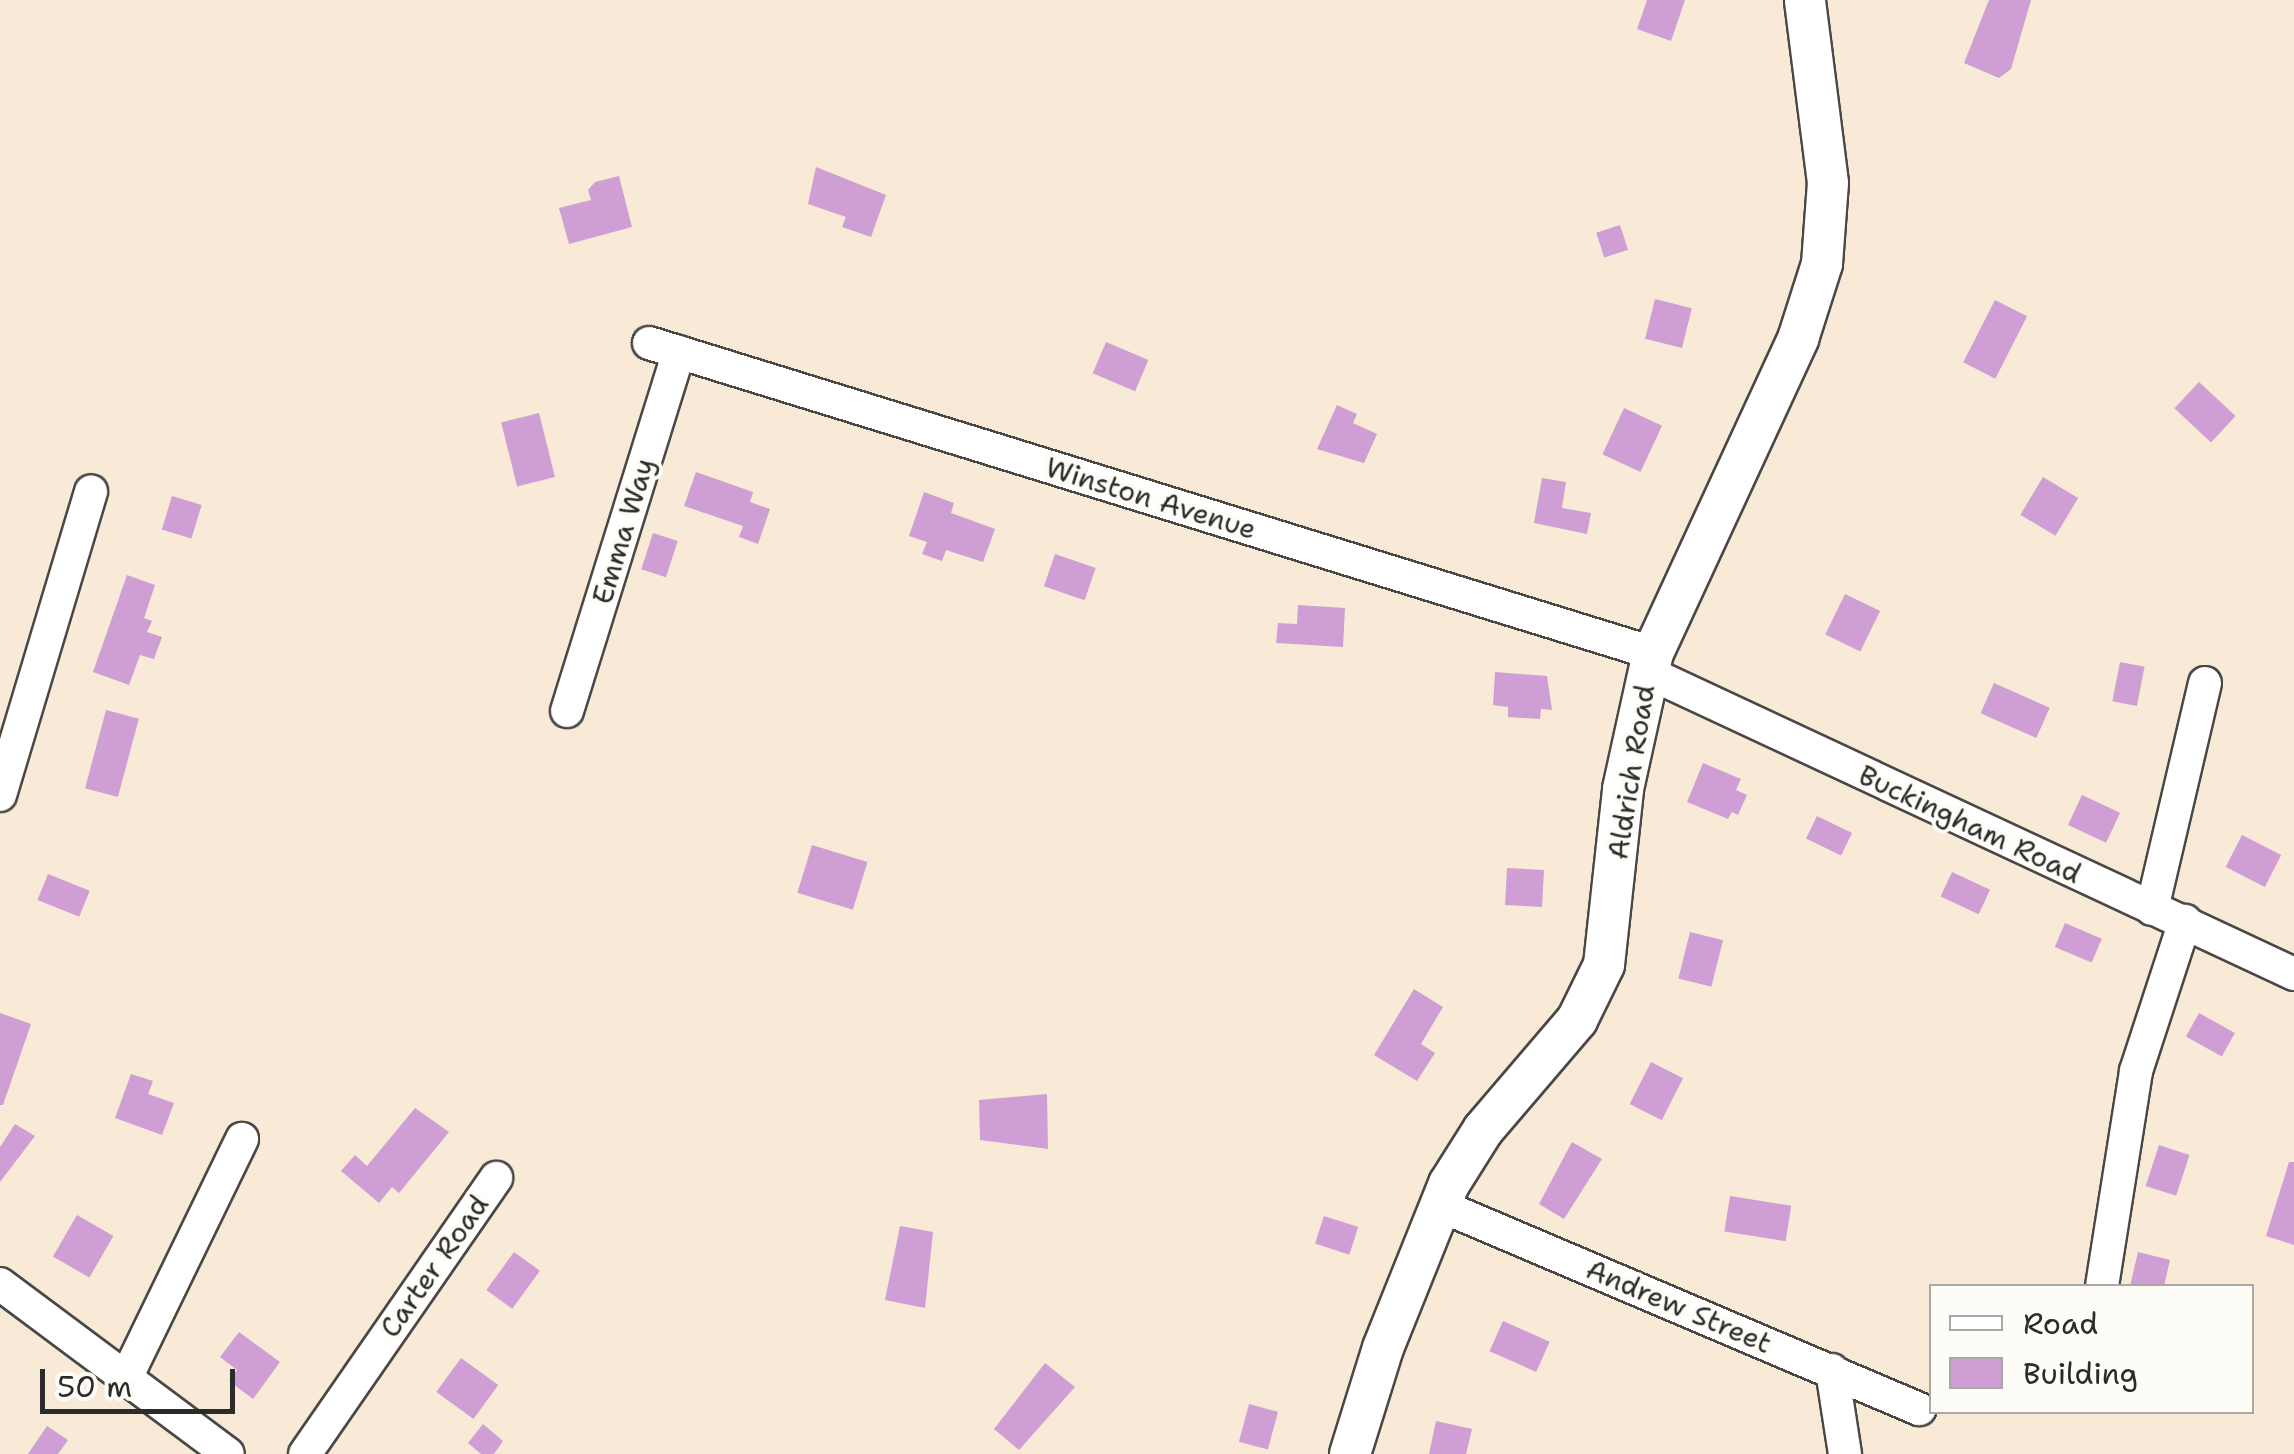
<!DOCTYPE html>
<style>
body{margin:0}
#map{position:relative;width:2294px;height:1454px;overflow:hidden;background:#f8ead7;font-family:"Shantell Sans",sans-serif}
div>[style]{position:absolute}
.building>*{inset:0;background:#cf9ed4;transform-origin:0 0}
.roads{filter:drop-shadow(2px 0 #4a4845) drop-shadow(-2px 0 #4a4845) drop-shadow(0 2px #4a4845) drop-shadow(0 -2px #4a4845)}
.minor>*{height:32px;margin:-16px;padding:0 16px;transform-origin:16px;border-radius:16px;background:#fff}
.tertiary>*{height:40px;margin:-20px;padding:0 20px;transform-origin:20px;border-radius:20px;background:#fff}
span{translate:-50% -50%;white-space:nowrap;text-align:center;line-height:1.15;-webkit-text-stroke:8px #fdfcf7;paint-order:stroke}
.street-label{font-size:28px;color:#2b2b2b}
.legend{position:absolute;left:1929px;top:1284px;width:325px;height:130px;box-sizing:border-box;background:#fdfcf7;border:2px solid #a9a8a5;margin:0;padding:12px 18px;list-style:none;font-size:30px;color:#2b2b2b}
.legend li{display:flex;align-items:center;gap:20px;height:50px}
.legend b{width:50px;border:2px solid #a9a8a5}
.scale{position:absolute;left:40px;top:1369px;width:195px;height:45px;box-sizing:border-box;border:5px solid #2b2b2b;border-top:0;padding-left:12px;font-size:30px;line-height:35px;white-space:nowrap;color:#2b2b2b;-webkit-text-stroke:8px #fdfcf7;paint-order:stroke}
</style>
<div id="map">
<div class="building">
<div style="clip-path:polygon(1647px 0,1685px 0,1671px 41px,1637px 29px)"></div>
<div style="clip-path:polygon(1989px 0,2031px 0,2011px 69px,1999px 78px,1964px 63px)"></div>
<div style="clip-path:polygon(816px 167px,886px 195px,871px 237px,842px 227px,846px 217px,808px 204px)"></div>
<div style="clip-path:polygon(619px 176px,632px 227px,569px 244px,559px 208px,591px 200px,588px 190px,595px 182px)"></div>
<div style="left:1620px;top:225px;width:26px;height:25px;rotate:72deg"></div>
<div style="left:1655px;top:299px;width:38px;height:41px;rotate:14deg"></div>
<div style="left:1995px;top:300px;width:36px;height:70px;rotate:27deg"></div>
<div style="left:1106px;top:342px;width:46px;height:34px;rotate:23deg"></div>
<div style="left:2199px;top:382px;width:50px;height:36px;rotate:43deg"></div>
<div style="clip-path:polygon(1337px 405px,1357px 414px,1353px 423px,1377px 434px,1364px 463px,1317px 449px)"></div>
<div style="left:1624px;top:408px;width:42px;height:51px;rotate:25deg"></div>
<div style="left:539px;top:413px;width:66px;height:39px;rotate:76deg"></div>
<div style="clip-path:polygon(696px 472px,753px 492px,750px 502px,770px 509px,758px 544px,739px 537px,743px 526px,684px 506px)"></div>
<div style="left:2043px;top:477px;width:41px;height:44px;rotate:31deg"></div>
<div style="clip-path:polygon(1542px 478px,1566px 482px,1562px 508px,1591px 513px,1587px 534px,1534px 523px)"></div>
<div style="clip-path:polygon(924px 492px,954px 503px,951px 513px,995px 529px,983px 562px,946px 550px,942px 561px,922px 554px,927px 542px,909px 536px)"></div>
<div style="left:172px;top:496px;width:31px;height:35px;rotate:17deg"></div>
<div style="left:653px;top:533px;width:26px;height:38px;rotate:18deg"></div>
<div style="left:1055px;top:554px;width:43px;height:34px;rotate:19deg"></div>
<div style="clip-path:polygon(127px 575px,155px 585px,144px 618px,152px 621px,147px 632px,162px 637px,154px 659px,140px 655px,129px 685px,93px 672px)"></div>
<div style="left:1845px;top:594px;width:39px;height:45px;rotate:26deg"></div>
<div style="clip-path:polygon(1298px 605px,1345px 608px,1343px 647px,1276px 643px,1278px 623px,1297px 624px)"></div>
<div style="left:2120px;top:662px;width:25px;height:40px;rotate:11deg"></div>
<div style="clip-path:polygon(1495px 672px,1547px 676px,1552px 710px,1541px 709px,1540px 719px,1508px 717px,1508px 707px,1493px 705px)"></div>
<div style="left:1994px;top:683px;width:61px;height:33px;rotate:24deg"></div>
<div style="left:106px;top:710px;width:34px;height:81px;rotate:15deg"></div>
<div style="clip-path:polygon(1703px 763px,1741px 779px,1736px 790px,1747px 795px,1738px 815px,1732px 812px,1728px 819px,1687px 802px)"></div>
<div style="left:2082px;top:795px;width:42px;height:33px;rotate:25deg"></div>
<div style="left:1817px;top:816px;width:39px;height:25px;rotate:26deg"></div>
<div style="left:2242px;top:835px;width:44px;height:36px;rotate:27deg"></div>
<div style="left:812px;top:845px;width:58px;height:50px;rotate:17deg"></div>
<div style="left:1507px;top:868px;width:37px;height:37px;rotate:3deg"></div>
<div style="left:1952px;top:872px;width:42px;height:27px;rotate:25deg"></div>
<div style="left:48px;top:874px;width:45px;height:28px;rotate:22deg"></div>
<div style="left:2065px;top:923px;width:40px;height:26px;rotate:23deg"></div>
<div style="left:1690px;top:932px;width:34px;height:48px;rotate:14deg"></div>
<div style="clip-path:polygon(1414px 989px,1443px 1007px,1421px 1044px,1435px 1053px,1417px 1081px,1374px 1055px)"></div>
<div style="clip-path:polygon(0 1013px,31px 1024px,3px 1105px,0 1105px)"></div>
<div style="left:2199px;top:1013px;width:41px;height:27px;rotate:29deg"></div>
<div style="left:1651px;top:1062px;width:36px;height:47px;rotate:27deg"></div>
<div style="clip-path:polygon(131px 1074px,153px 1081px,148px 1094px,174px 1103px,162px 1135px,115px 1118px)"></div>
<div style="clip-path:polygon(1047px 1094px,1048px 1149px,980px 1140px,979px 1100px)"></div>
<div style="clip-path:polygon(415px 1108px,449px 1132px,399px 1193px,392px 1187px,379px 1203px,341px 1171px,355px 1155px,367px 1166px)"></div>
<div style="clip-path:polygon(15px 1124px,35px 1136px,0 1182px,0 1147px)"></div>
<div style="clip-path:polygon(1572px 1142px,1602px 1159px,1564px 1219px,1539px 1204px)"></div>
<div style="left:2159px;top:1145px;width:32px;height:43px;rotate:18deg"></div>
<div style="clip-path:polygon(2289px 1162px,2294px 1162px,2294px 1245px,2266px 1236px)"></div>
<div style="left:1730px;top:1196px;width:62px;height:36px;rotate:9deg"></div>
<div style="left:77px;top:1215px;width:42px;height:48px;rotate:30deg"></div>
<div style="left:1324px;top:1216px;width:36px;height:29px;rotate:18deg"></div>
<div style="clip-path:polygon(900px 1226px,933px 1232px,925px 1308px,885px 1300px)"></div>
<div style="left:514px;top:1252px;width:32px;height:47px;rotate:36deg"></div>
<div style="clip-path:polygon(2138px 1252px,2170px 1260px,2164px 1286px,2130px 1286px)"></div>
<div style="left:1503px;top:1321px;width:51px;height:33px;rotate:24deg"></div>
<div style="clip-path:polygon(239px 1332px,280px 1362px,253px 1399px,229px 1381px,237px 1370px,220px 1357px)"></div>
<div style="left:461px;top:1358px;width:46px;height:42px;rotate:36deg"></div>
<div style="clip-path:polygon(1045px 1363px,1075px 1387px,1019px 1450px,994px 1429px)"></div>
<div style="left:1249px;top:1404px;width:30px;height:39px;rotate:15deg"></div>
<div style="clip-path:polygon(1436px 1421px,1472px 1429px,1466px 1454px,1429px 1454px)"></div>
<div style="clip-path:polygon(483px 1424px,503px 1441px,494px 1454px,481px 1454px,468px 1443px)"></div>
<div style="clip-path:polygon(47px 1426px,68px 1440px,58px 1454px,28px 1454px)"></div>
</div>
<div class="roads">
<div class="minor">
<div style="left:649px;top:343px;width:1051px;rotate:17.16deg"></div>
<div style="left:1647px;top:672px;width:714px;rotate:25.02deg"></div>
<div style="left:567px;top:711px;width:376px;rotate:-72.7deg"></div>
<div style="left:0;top:795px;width:317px;rotate:-73.3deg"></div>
<div style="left:2152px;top:909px;width:232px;rotate:-76.8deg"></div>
<div style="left:1439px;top:1205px;width:522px;rotate:23.03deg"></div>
<div style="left:0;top:1284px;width:284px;rotate:36.7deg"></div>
<div style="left:2102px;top:1286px;width:218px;rotate:-81deg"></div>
<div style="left:2136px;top:1071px;width:158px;rotate:-71.9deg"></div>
<div style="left:1832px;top:1370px;width:85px;rotate:81.2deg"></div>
<div style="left:125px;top:1380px;width:268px;rotate:-64.1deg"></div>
<div style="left:305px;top:1454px;width:336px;rotate:-55.3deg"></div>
</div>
<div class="tertiary">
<div style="left:1350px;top:1454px;width:111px;rotate:-72.7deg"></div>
<div style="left:1383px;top:1348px;width:177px;rotate:-68.1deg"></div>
<div style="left:1449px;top:1184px;width:64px;rotate:-57.8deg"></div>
<div style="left:1483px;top:1130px;width:145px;rotate:-49.5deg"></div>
<div style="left:1577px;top:1020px;width:61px;rotate:-63.9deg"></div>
<div style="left:1604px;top:965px;width:177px;rotate:-83.8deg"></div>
<div style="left:1623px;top:789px;width:139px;rotate:-77.6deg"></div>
<div style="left:1653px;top:653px;width:346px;rotate:-65.2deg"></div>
<div style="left:1798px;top:339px;width:79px;rotate:-72.3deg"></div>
<div style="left:1822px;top:264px;width:81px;rotate:-85.8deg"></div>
<div style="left:1828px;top:183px;width:184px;rotate:-97.2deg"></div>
</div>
</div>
<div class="street-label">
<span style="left:1151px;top:498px;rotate:17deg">Winston Avenue</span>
<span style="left:623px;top:531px;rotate:-73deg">Emma Way</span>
<span style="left:1631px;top:772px;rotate:-81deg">Aldrich Road</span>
<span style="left:1970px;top:824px;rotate:25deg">Buckingham Road</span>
<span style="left:434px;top:1266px;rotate:-55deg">Carter Road</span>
<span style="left:1679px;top:1306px;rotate:23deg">Andrew Street</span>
</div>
<ul class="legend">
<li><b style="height:12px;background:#fff"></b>Road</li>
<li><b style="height:28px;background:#cf9ed4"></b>Building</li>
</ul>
<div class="scale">50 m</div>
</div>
